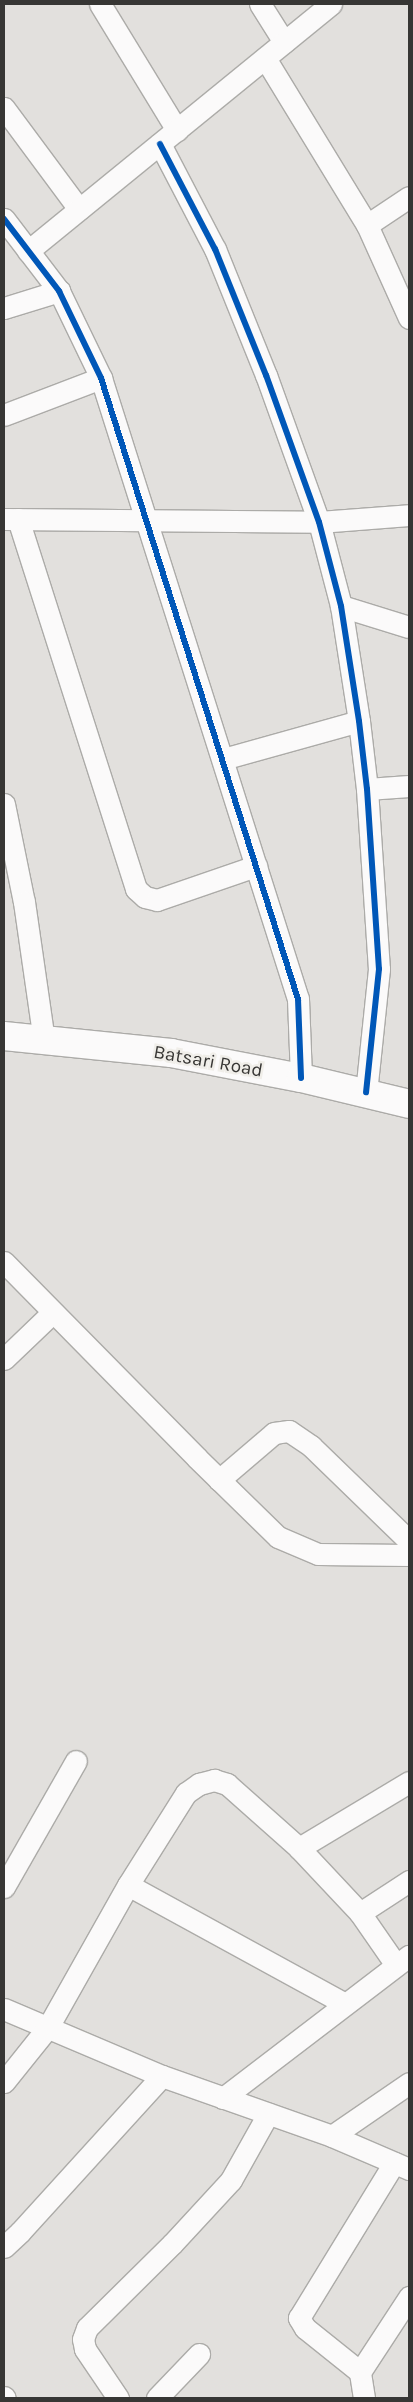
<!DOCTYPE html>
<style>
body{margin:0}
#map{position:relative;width:413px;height:2402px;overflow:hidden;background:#e2e0dd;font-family:Karla,sans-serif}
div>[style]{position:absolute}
.roads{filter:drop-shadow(1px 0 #acaba8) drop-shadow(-1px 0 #acaba8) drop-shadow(0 1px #acaba8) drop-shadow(0 -1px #acaba8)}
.minor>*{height:21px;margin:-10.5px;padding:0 10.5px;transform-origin:10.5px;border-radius:10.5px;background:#fbfafa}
.major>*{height:28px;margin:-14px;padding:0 14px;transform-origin:14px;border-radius:14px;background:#fbfafa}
.cycleway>*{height:6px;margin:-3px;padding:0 3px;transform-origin:3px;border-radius:3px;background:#0057b8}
span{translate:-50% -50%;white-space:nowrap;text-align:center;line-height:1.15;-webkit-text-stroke:5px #f0eee9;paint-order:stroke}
.street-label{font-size:19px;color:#373634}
.frame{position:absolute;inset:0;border:5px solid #373634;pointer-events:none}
</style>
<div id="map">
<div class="roads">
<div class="minor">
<div style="left:100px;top:4px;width:148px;rotate:58.6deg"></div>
<div style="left:260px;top:4px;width:45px;rotate:57.7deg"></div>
<div style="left:265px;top:58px;width:196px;rotate:58.6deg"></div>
<div style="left:367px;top:225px;width:102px;rotate:65.7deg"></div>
<div style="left:4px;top:108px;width:126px;rotate:53.4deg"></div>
<div style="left:160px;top:144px;width:119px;rotate:62.4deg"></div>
<div style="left:215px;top:249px;width:136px;rotate:68deg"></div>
<div style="left:266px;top:375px;width:156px;rotate:70.2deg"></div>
<div style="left:319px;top:522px;width:87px;rotate:75.3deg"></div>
<div style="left:341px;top:606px;width:116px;rotate:81.1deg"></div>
<div style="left:359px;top:721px;width:68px;rotate:83.3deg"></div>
<div style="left:367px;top:789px;width:180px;rotate:86.2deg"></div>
<div style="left:379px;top:969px;width:124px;rotate:96deg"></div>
<div style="left:4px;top:219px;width:91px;rotate:52.6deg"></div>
<div style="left:59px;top:291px;width:97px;rotate:64.2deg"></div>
<div style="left:101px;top:378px;width:651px;rotate:72.4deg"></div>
<div style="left:298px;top:999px;width:79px;rotate:87.8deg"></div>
<div style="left:367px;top:225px;width:50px;rotate:-33.7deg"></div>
<div style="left:28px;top:251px;width:391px;rotate:-39.2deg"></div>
<div style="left:4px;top:308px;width:58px;rotate:-17.2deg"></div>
<div style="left:4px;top:415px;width:104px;rotate:-20.9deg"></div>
<div style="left:5px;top:519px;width:314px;rotate:0.5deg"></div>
<div style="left:319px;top:522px;width:90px;rotate:-4.4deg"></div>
<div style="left:18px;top:519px;width:388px;rotate:72.3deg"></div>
<div style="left:136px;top:889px;width:12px;rotate:42deg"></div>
<div style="left:145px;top:897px;width:12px;rotate:14deg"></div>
<div style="left:157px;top:900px;width:105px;rotate:-19deg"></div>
<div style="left:341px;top:606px;width:71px;rotate:17.2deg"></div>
<div style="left:223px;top:759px;width:141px;rotate:-15.6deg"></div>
<div style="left:367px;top:789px;width:42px;rotate:-4.1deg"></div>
<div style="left:4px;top:804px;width:100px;rotate:78.5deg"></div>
<div style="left:24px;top:902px;width:139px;rotate:81.8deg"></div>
<div style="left:4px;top:1262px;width:275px;rotate:45.4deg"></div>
<div style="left:197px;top:1458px;width:113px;rotate:44.3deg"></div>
<div style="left:278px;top:1537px;width:43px;rotate:23deg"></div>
<div style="left:318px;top:1554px;width:91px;rotate:0.6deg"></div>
<div style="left:4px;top:1359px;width:66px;rotate:-43.8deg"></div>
<div style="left:219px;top:1480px;width:72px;rotate:-40.5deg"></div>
<div style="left:274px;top:1433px;width:15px;rotate:-8deg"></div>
<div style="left:289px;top:1431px;width:27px;rotate:34deg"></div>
<div style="left:311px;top:1446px;width:136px;rotate:44.1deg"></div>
<div style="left:299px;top:1848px;width:128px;rotate:-31deg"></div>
<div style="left:128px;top:1885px;width:247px;rotate:28.7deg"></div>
<div style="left:4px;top:1887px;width:145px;rotate:-60.3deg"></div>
<div style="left:360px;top:1913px;width:59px;rotate:-33.1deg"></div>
<div style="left:4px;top:2009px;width:172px;rotate:23deg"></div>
<div style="left:162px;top:2076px;width:180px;rotate:19.4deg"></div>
<div style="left:332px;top:2136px;width:84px;rotate:23.2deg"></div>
<div style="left:4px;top:2082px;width:70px;rotate:-51.3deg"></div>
<div style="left:48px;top:2027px;width:163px;rotate:-60.6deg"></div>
<div style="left:128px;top:1885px;width:109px;rotate:-57.8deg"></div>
<div style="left:186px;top:1793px;width:16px;rotate:-35deg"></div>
<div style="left:199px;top:1784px;width:16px;rotate:-15deg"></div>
<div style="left:214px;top:1780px;width:14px;rotate:17deg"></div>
<div style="left:227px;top:1784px;width:96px;rotate:41.6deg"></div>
<div style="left:299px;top:1848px;width:89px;rotate:46.8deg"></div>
<div style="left:360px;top:1913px;width:63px;rotate:55.3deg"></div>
<div style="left:223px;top:2098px;width:234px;rotate:-37.4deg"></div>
<div style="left:332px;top:2136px;width:93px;rotate:-34.5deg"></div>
<div style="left:4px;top:2247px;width:22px;rotate:-43deg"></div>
<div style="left:20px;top:2232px;width:211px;rotate:-47.7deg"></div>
<div style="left:360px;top:2372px;width:70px;rotate:-141.3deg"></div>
<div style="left:305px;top:2328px;width:12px;rotate:-121deg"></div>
<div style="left:299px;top:2318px;width:182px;rotate:-58.5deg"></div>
<div style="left:4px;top:2397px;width:1px;rotate:45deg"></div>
<div style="left:118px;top:2398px;width:59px;rotate:-124deg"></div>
<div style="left:85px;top:2349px;width:10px;rotate:-101deg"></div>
<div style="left:83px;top:2339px;width:12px;rotate:-70deg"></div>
<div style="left:87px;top:2328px;width:120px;rotate:-44.7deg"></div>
<div style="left:172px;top:2244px;width:87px;rotate:-47.3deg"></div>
<div style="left:231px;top:2180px;width:76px;rotate:-60.7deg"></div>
<div style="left:157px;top:2398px;width:61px;rotate:-46.3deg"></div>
<div style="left:364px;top:2398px;width:26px;rotate:-99deg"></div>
<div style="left:360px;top:2372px;width:90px;rotate:-56.8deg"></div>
</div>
<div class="major">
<div style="left:4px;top:1036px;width:168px;rotate:5.8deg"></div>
<div style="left:171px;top:1053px;width:132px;rotate:10.9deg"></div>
<div style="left:301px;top:1078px;width:111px;rotate:13.5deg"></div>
</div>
</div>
<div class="cycleway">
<div style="left:160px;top:144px;width:119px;rotate:62.4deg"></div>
<div style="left:215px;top:249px;width:136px;rotate:68deg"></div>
<div style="left:266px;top:375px;width:156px;rotate:70.2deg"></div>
<div style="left:319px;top:522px;width:87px;rotate:75.3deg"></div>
<div style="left:341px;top:606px;width:116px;rotate:81.1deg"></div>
<div style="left:359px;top:721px;width:68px;rotate:83.3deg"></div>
<div style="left:367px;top:789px;width:180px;rotate:86.2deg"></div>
<div style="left:379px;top:969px;width:124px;rotate:96deg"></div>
<div style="left:4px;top:219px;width:91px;rotate:52.6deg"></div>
<div style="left:59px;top:291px;width:97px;rotate:64.2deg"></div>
<div style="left:101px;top:378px;width:651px;rotate:72.4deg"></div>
<div style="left:298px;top:999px;width:79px;rotate:87.8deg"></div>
</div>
<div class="street-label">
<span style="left:208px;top:1062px;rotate:10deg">Batsari Road</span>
</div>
<div class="frame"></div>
</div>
